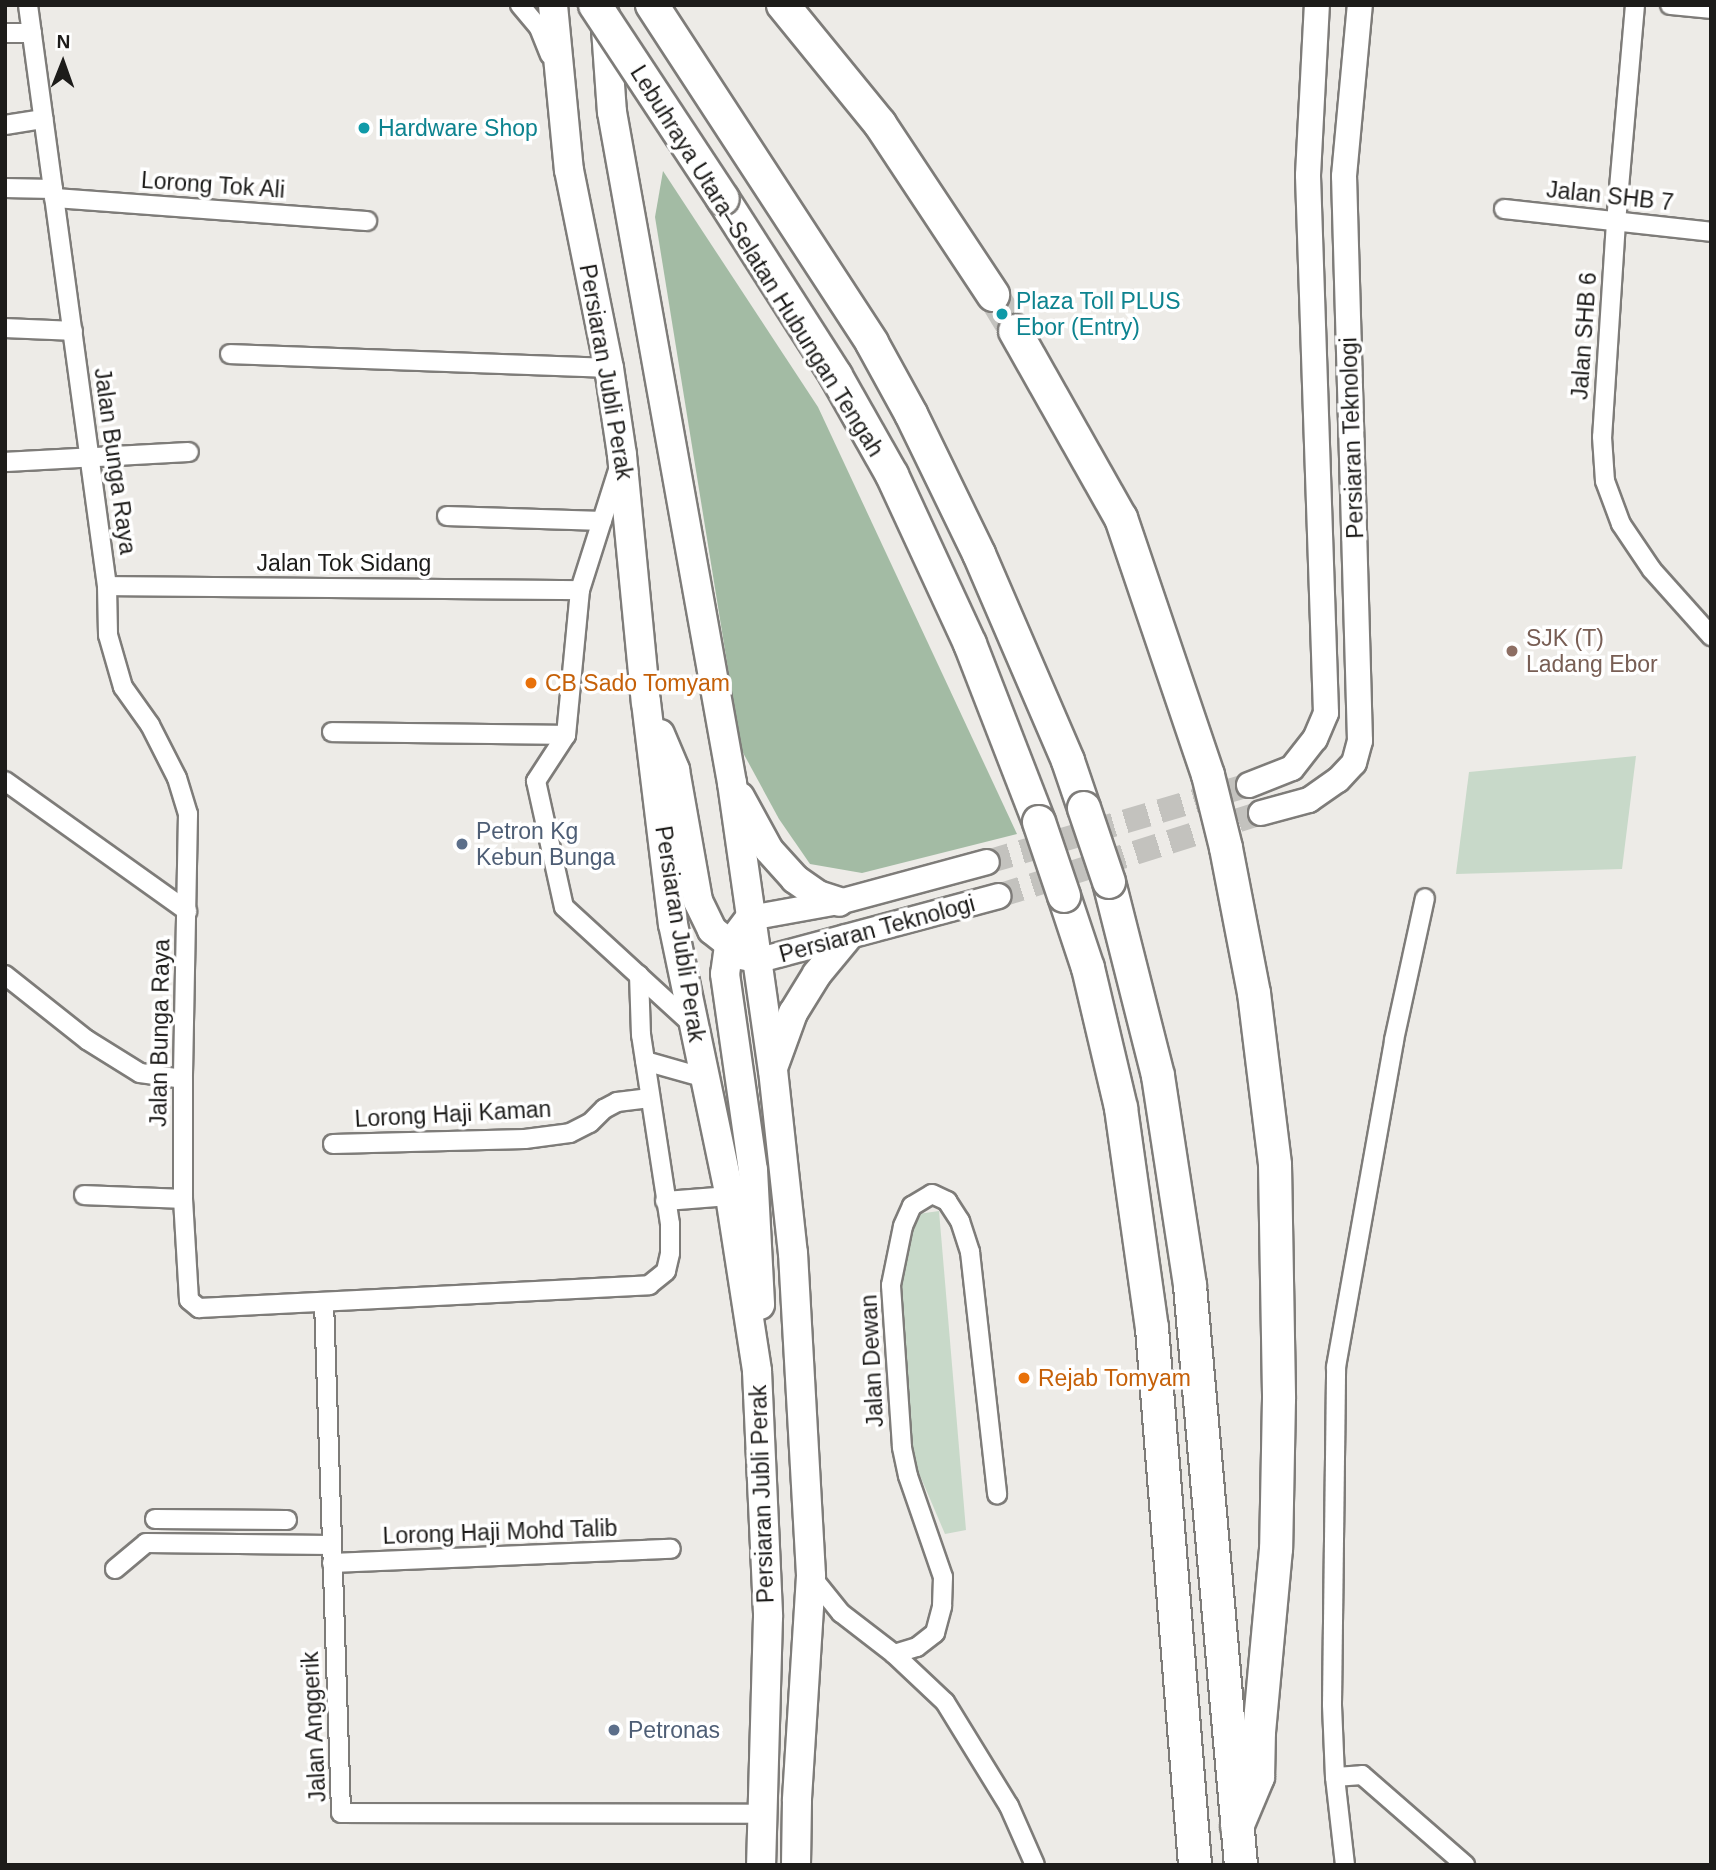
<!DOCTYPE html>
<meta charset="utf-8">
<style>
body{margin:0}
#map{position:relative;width:1716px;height:1870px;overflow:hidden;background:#edebe7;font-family:Arial,sans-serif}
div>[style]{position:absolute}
.green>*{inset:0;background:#c8d9c9}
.forest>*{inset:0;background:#a3bba4}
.secondary-tunnel>*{height:24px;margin-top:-12px;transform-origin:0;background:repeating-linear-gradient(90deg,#c3c2be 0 24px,transparent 0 36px)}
.highway-tunnel>*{height:32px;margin-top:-16px;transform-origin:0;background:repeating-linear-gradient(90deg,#c3c2be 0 32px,transparent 0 48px)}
.roads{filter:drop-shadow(2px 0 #7e7c79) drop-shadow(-2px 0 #7e7c79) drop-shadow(0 2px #7e7c79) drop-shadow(0 -2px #7e7c79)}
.street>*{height:18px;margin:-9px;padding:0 9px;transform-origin:9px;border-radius:9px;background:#fff}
.secondary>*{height:24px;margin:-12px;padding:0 12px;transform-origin:12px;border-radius:12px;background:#fff}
.primary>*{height:28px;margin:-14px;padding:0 14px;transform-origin:14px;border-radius:14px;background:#fff}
.highway>*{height:32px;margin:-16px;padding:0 16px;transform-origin:16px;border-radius:16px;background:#fff}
.bridges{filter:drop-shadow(2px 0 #7e7c79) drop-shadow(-2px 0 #7e7c79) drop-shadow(0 2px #7e7c79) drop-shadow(0 -2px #7e7c79)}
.highway-bridge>*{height:32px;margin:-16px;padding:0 16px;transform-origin:16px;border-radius:16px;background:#fff}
.dots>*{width:19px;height:19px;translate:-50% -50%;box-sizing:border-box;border:4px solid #fff;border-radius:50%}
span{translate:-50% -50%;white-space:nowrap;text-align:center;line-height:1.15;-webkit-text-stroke:7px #fff;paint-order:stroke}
.culture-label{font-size:23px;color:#0d838f}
.left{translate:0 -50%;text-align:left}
.street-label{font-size:23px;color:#1d1c1a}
.education-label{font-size:23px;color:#785e54}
.food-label{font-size:23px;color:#c56008}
.service-label{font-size:23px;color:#4e5e75}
.frame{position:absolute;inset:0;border:7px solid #1d1c1a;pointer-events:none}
.north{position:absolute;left:28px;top:28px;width:70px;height:70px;-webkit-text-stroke:5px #fff;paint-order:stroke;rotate:1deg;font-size:19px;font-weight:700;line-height:28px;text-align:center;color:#1d1c1a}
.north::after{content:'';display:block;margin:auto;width:24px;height:32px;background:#1d1c1a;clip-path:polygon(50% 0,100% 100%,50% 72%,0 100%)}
</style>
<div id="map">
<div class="green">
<div style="clip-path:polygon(1636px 756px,1622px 869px,1456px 874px,1469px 772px)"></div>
<div style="clip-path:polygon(939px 1211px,966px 1530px,945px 1534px,910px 1452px,895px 1280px,918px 1214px)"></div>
</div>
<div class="forest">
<div style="clip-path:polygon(663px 171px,818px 407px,1017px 834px,862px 873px,810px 864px,779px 819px,741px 749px,655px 217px)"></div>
</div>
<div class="secondary-tunnel">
<div style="left:987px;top:862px;width:273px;rotate:-16.4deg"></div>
<div style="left:998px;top:896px;width:276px;rotate:-17.5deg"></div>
</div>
<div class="highway-tunnel">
<div style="left:993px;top:295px;width:42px;rotate:58.6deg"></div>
</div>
<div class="roads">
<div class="street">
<div style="left:28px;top:5px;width:586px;rotate:82.26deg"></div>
<div style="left:107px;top:586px;width:49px;rotate:88.8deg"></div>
<div style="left:108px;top:635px;width:54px;rotate:73.9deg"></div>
<div style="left:123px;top:687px;width:47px;rotate:54.6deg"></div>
<div style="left:150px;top:725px;width:59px;rotate:63deg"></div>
<div style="left:177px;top:778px;width:38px;rotate:73deg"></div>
<div style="left:188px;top:814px;width:265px;rotate:91.1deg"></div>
<div style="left:183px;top:1079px;width:120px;rotate:90deg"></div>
<div style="left:183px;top:1199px;width:101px;rotate:86.6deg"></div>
<div style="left:189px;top:1300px;width:13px;rotate:39deg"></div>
<div style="left:199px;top:1308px;width:451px;rotate:-2.9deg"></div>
<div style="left:649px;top:1285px;width:22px;rotate:-39deg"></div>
<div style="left:666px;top:1271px;width:18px;rotate:-77deg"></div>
<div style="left:670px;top:1253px;width:29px;rotate:-90deg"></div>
<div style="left:670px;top:1224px;width:191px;rotate:-98.7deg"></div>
<div style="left:641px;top:1035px;width:60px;rotate:-91.9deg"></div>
<div style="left:520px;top:5px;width:30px;rotate:50deg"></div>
<div style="left:539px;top:28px;width:29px;rotate:68deg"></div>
<div style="left:1635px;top:5px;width:218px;rotate:95deg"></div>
<div style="left:1616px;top:222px;width:215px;rotate:93.7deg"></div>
<div style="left:1602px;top:437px;width:44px;rotate:86.1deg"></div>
<div style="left:1605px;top:481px;width:46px;rotate:69.6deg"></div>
<div style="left:1621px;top:524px;width:55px;rotate:56deg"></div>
<div style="left:1652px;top:570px;width:89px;rotate:48.2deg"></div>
<div style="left:1670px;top:5px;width:41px;rotate:5.6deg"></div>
<div style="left:5px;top:33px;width:27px"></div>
<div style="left:5px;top:125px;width:39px;rotate:-9deg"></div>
<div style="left:5px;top:188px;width:48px;rotate:1.2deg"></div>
<div style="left:54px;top:198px;width:314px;rotate:4.2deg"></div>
<div style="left:1504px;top:209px;width:208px;rotate:6.3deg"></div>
<div style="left:5px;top:328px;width:68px;rotate:2.5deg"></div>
<div style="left:230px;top:354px;width:379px;rotate:2.1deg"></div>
<div style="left:5px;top:462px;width:184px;rotate:-3.1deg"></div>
<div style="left:619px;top:467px;width:129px;rotate:107.6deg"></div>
<div style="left:580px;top:590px;width:146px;rotate:95.5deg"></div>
<div style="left:566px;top:735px;width:55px;rotate:123.1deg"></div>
<div style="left:536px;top:781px;width:129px;rotate:77.5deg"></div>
<div style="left:564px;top:907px;width:176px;rotate:42.5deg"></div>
<div style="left:447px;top:516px;width:155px;rotate:1.8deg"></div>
<div style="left:107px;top:586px;width:473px;rotate:0.5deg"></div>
<div style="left:332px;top:732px;width:234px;rotate:0.7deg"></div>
<div style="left:5px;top:781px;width:224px;rotate:35.5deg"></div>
<div style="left:5px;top:975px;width:105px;rotate:38.4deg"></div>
<div style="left:87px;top:1040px;width:62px;rotate:31.9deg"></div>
<div style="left:140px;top:1073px;width:43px;rotate:7.9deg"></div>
<div style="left:645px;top:1061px;width:62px;rotate:15.8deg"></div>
<div style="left:333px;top:1144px;width:192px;rotate:-1.5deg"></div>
<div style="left:525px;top:1139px;width:45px;rotate:-7.6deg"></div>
<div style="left:570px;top:1133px;width:22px;rotate:-27deg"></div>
<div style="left:590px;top:1123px;width:20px;rotate:-45deg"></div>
<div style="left:604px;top:1109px;width:15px;rotate:-28deg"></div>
<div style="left:617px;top:1102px;width:33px;rotate:-7deg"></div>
<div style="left:84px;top:1195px;width:99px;rotate:2.3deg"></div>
<div style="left:665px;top:1201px;width:65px;rotate:-4.4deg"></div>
<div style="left:324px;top:1302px;width:511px;rotate:88.09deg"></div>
<div style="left:341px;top:1813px;width:423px;rotate:0.1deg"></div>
<div style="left:155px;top:1519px;width:132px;rotate:0.4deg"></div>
<div style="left:332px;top:1563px;width:339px;rotate:-2.4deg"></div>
<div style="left:115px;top:1569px;width:40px;rotate:-40deg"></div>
<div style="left:146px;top:1543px;width:185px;rotate:0.6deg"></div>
<div style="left:811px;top:1576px;width:48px;rotate:51deg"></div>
<div style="left:841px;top:1613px;width:67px;rotate:37.7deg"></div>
<div style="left:894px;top:1654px;width:70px;rotate:43.3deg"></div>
<div style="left:945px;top:1702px;width:122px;rotate:58.4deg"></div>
<div style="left:1009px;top:1806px;width:64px;rotate:66.2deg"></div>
<div style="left:894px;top:1654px;width:24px;rotate:-17deg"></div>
<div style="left:917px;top:1647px;width:23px;rotate:-38deg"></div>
<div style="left:935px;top:1633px;width:28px;rotate:-75deg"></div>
<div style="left:942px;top:1606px;width:29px;rotate:-88deg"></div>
<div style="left:943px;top:1577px;width:107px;rotate:-109.1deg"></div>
<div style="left:908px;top:1476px;width:30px;rotate:-102deg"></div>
<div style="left:902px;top:1447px;width:162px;rotate:-93.9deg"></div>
<div style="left:891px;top:1285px;width:60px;rotate:-78.5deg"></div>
<div style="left:903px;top:1226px;width:22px;rotate:-66deg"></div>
<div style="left:912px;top:1206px;width:23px;rotate:-31deg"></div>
<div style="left:932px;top:1194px;width:17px;rotate:25deg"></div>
<div style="left:947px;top:1201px;width:24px;rotate:57deg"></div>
<div style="left:960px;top:1221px;width:33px;rotate:72deg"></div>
<div style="left:970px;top:1252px;width:244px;rotate:83.6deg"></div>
<div style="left:1335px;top:1777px;width:27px;rotate:-4deg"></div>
<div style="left:1362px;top:1775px;width:137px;rotate:41.1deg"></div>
<div style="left:1345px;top:1865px;width:89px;rotate:-96.5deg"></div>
<div style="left:1335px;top:1777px;width:73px;rotate:-92.4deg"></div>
<div style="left:1332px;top:1704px;width:337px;rotate:-89.3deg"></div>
<div style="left:1336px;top:1367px;width:332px;rotate:-79.9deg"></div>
<div style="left:1394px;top:1040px;width:145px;rotate:-77.7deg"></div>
</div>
<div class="secondary">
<div style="left:1249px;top:785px;width:46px;rotate:-21.6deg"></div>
<div style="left:1292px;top:768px;width:37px;rotate:-52deg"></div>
<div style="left:1315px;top:739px;width:28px;rotate:-67deg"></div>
<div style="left:1326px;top:713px;width:538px;rotate:-91.92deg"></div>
<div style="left:1308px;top:175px;width:170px;rotate:-87deg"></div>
<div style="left:1261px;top:813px;width:50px;rotate:-15.2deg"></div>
<div style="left:1309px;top:800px;width:35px;rotate:-35deg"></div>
<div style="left:1338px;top:780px;width:23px;rotate:-47deg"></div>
<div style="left:1354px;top:763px;width:23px;rotate:-75deg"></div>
<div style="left:1360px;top:741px;width:565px;rotate:-91.62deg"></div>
<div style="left:1344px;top:176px;width:172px;rotate:-84.7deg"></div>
<div style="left:750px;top:918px;width:90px;rotate:-10.2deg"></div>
<div style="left:839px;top:902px;width:153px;rotate:-15.1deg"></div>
<div style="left:756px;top:961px;width:251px;rotate:-15deg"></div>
</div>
<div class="primary">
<div style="left:553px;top:5px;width:166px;rotate:84.5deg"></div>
<div style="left:569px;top:170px;width:202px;rotate:78.6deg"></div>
<div style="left:609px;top:368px;width:88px;rotate:81.5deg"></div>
<div style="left:622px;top:455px;width:248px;rotate:84.5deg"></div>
<div style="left:646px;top:702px;width:224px;rotate:83.1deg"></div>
<div style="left:673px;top:924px;width:278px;rotate:78.2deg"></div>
<div style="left:730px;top:1196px;width:177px;rotate:81.2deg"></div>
<div style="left:757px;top:1371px;width:246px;rotate:87.4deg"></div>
<div style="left:768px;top:1617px;width:248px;rotate:91.6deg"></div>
<div style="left:605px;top:15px;width:97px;rotate:85.9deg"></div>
<div style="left:612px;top:112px;width:682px;rotate:79.86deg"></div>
<div style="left:732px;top:783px;width:290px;rotate:81.9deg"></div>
<div style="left:773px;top:1070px;width:184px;rotate:83.8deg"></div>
<div style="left:793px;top:1253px;width:324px;rotate:86.8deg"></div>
<div style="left:811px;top:1576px;width:225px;rotate:93.6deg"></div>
<div style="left:797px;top:1801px;width:64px;rotate:90.9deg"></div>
<div style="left:660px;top:734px;width:39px;rotate:67deg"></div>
<div style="left:675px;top:770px;width:133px;rotate:80deg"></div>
<div style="left:698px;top:901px;width:32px;rotate:64deg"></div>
<div style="left:712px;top:930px;width:42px;rotate:38.2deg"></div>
<div style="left:740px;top:797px;width:60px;rotate:61.3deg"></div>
<div style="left:769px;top:850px;width:39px;rotate:48deg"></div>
<div style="left:795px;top:879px;width:28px;rotate:35deg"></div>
<div style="left:818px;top:895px;width:22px;rotate:18deg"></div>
<div style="left:750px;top:918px;width:35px;rotate:127deg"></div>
<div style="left:729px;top:946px;width:28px;rotate:98deg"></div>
<div style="left:725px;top:974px;width:198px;rotate:81.9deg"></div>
<div style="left:753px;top:1170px;width:135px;rotate:87deg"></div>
<div style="left:773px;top:1068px;width:59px;rotate:-70deg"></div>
<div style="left:793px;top:1013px;width:46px;rotate:-58.4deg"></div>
<div style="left:817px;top:974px;width:45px;rotate:-50.4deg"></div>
</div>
<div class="highway">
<div style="left:652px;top:5px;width:403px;rotate:56.9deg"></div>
<div style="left:872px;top:343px;width:81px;rotate:61.2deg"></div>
<div style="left:911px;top:414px;width:156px;rotate:64.1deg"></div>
<div style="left:979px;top:554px;width:225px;rotate:66.7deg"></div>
<div style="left:1068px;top:761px;width:50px;rotate:71.2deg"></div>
<div style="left:783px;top:5px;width:154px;rotate:50.8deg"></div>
<div style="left:880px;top:124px;width:205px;rotate:56.5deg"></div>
<div style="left:723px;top:199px;width:210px;rotate:57.4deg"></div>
<div style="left:836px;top:376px;width:114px;rotate:60.5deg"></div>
<div style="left:892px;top:475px;width:186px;rotate:65.2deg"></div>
<div style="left:970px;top:644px;width:191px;rotate:68.8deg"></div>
<div style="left:1015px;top:331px;width:215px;rotate:60.5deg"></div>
<div style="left:1121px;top:518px;width:271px;rotate:71.3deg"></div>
<div style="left:1208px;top:775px;width:75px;rotate:76.1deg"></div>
<div style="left:1226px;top:848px;width:148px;rotate:79.1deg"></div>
<div style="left:1254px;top:993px;width:173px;rotate:83deg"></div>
<div style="left:1275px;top:1165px;width:234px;rotate:89deg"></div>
<div style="left:1279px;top:1399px;width:150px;rotate:91.1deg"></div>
<div style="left:1276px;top:1549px;width:183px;rotate:95.3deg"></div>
<div style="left:1259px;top:1731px;width:46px;rotate:91.2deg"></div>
<div style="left:1258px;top:1777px;width:54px;rotate:112.8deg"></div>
<div style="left:1109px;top:882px;width:200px;rotate:75.8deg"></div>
<div style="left:1158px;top:1076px;width:212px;rotate:81.3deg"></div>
<div style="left:1190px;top:1286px;width:581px;rotate:84.97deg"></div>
<div style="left:1064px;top:896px;width:76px;rotate:71.6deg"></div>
<div style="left:1088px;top:968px;width:144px;rotate:76.7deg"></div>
<div style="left:1121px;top:1108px;width:222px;rotate:82deg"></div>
<div style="left:1152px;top:1328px;width:539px;rotate:85.42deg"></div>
</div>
</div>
<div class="bridges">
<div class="highway-bridge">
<div style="left:595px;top:5px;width:232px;rotate:56.6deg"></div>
<div style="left:1084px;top:808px;width:78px;rotate:71.3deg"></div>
<div style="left:1039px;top:822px;width:78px;rotate:71.3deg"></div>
</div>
</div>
<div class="dots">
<div style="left:364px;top:128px;background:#0f9aa8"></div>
<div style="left:1002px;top:314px;background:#0f9aa8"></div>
<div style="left:1512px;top:651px;background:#8d6e63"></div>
<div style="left:531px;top:683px;background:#e8710a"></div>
<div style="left:462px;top:844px;background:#5c6f8a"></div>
<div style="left:1024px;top:1378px;background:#e8710a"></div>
<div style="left:614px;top:1730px;background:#5c6f8a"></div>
</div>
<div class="culture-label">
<span class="left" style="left:378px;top:128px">Hardware Shop</span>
<span class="left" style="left:1016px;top:314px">Plaza Toll PLUS<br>Ebor (Entry)</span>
</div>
<div class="street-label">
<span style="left:213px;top:185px;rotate:4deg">Lorong Tok Ali</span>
<span style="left:1610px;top:196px;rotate:6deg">Jalan SHB 7</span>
<span style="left:757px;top:261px;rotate:58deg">Lebuhraya Utara–Selatan Hubungan Tengah</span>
<span style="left:1584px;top:336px;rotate:-86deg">Jalan SHB 6</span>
<span style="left:606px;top:372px;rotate:80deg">Persiaran Jubli Perak</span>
<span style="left:1352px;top:438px;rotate:-92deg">Persiaran Teknologi</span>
<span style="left:115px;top:461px;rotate:82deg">Jalan Bunga Raya</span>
<span style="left:344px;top:563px">Jalan Tok Sidang</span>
<span style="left:877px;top:929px;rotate:-15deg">Persiaran Teknologi</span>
<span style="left:680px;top:934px;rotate:81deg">Persiaran Jubli Perak</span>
<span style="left:160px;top:1033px;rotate:-89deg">Jalan Bunga Raya</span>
<span style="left:453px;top:1114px;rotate:-3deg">Lorong Haji Kaman</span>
<span style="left:872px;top:1361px;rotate:-93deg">Jalan Dewan</span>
<span style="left:762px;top:1494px;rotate:-92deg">Persiaran Jubli Perak</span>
<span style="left:500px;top:1532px;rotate:-2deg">Lorong Haji Mohd Talib</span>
<span style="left:314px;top:1727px;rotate:-93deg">Jalan Anggerik</span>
</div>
<div class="education-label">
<span class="left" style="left:1526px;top:651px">SJK (T)<br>Ladang Ebor</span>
</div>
<div class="food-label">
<span class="left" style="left:545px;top:683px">CB Sado Tomyam</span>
<span class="left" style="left:1038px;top:1378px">Rejab Tomyam</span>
</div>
<div class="service-label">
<span class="left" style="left:476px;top:844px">Petron Kg<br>Kebun Bunga</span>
<span class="left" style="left:628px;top:1730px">Petronas</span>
</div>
<div class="frame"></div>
<div class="north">N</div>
</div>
